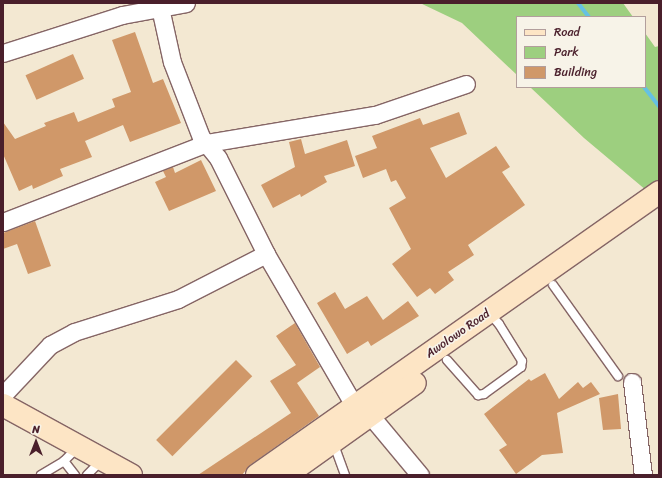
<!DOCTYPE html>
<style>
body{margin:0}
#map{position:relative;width:662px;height:478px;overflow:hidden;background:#f3e8d2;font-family:Sriracha,sans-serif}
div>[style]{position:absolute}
.green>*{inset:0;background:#9dcf7f}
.stream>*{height:4px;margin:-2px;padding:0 2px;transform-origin:2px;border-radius:2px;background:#65c1e3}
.building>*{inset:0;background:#d09869;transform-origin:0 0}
.roads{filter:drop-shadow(1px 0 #856565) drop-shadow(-1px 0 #856565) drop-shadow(0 1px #856565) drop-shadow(0 -1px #856565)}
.lane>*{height:8px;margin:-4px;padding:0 4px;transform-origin:4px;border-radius:4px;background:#fff}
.street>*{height:17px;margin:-8.5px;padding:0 8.5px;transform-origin:8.5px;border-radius:8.5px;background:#fff}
.secondary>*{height:22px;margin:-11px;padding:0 11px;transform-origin:11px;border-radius:11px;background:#fde5c5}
span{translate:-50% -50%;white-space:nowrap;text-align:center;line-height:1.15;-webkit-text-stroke:3.5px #f7f3e8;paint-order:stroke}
.street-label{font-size:12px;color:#4a1f2b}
.frame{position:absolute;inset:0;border:4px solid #4a1f2b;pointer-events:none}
.legend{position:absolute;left:516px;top:16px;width:130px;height:72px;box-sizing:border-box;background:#f7f3e8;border:1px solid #b29e9c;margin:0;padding:5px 7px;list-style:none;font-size:12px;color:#4a1f2b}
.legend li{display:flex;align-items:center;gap:8px;height:20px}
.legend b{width:20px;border:1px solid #b29e9c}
.north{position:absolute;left:16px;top:422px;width:40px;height:40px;-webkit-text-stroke:3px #f7f3e8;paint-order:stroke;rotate:0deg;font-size:11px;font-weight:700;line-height:16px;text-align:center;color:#4a1f2b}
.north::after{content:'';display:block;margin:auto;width:14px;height:18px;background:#4a1f2b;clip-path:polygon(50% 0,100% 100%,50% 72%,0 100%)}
</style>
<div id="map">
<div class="green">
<div style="clip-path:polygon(420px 3px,623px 3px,633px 17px,517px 17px,517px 75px,462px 23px)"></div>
<div style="clip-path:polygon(645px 33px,655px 47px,659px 46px,659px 201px,584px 138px,530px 87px,645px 87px)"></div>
</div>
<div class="stream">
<div style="left:578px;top:3px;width:18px;rotate:52deg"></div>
<div style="left:644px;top:87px;width:24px;rotate:52deg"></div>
</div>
<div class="building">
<div style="clip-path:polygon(135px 32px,153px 83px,163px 79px,181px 123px,130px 142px,123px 125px,85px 141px,92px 157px,60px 169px,63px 176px,33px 189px,32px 185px,19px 191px,3px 154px,3px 122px,15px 139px,46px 126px,44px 123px,74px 112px,78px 122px,115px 107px,112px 99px,131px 92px,112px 40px)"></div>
<div style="left:73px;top:54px;width:27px;height:52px;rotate:66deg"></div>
<div style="clip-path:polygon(459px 112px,467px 134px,430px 148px,446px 178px,496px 146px,510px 167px,502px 172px,525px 205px,468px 245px,474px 255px,448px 272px,454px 280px,435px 294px,430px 288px,417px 297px,392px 264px,411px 249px,389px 208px,406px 198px,396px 180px,391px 182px,386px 169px,363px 178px,355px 156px,377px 148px,372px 136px,420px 118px,423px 125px)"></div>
<div style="clip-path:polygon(301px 139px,305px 154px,347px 140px,355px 166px,324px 176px,327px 182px,301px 197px,300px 194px,273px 208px,261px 185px,295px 167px,289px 142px)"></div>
<div style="clip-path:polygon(201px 160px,216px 191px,169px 211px,155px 182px,166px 177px,163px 171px,173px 167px,175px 173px)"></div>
<div style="clip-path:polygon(35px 221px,51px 266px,28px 274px,17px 244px,3px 249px,3px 233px)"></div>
<div style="clip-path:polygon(335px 292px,345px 309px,367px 296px,383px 320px,408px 301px,419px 316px,371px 346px,368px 341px,347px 354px,317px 303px)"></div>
<div style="clip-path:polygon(295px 323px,320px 367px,297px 383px,319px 416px,250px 465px,242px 475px,198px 475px,291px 413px,270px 381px,296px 365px,276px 336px)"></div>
<div style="left:236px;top:360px;width:23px;height:113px;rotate:45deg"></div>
<div style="clip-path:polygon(545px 373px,559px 399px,578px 382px,583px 388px,591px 382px,600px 394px,557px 413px,563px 453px,542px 455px,516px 474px,499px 450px,507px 445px,484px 414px,529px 379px,531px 381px)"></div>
<div style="clip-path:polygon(618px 394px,621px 429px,603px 430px,599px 398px)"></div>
</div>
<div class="roads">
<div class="lane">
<div style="left:553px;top:285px;width:112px;rotate:54.5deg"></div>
<div style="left:447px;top:360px;width:47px;rotate:48.5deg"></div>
<div style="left:478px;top:395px;width:6px;rotate:-9deg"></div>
<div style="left:484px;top:394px;width:46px;rotate:-36.1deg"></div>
<div style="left:521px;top:367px;width:6px;rotate:-81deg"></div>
<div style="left:522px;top:361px;width:44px;rotate:-121.9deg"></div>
<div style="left:499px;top:324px;width:15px;rotate:-132deg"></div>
<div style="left:333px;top:442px;width:35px;rotate:70deg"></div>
<div style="left:64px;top:461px;width:18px;rotate:52deg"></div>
<div style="left:41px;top:475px;width:27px;rotate:-31deg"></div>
<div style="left:64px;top:461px;width:20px;rotate:-45deg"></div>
<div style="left:87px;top:475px;width:21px;rotate:-45deg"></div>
</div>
<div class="street">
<div style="left:159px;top:3px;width:60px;rotate:77.6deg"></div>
<div style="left:172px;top:62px;width:80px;rotate:68.9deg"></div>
<div style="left:201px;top:137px;width:27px;rotate:51deg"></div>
<div style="left:218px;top:158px;width:107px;rotate:63.4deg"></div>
<div style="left:266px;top:254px;width:177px;rotate:59.8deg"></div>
<div style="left:355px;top:407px;width:17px;rotate:28deg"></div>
<div style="left:370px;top:415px;width:78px;rotate:50.2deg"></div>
<div style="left:3px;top:53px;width:125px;rotate:-17.7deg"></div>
<div style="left:122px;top:15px;width:65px;rotate:-10.6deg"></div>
<div style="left:3px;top:222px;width:219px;rotate:-21.2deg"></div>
<div style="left:207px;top:143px;width:170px;rotate:-9.5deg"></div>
<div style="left:375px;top:115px;width:96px;rotate:-18.8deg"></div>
<div style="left:632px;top:382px;width:94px;rotate:83.3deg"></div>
<div style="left:3px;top:395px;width:69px;rotate:-46.8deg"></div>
<div style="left:50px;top:345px;width:27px;rotate:-28deg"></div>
<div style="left:74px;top:332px;width:109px;rotate:-17.6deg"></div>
<div style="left:178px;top:299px;width:99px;rotate:-27.1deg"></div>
</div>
<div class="secondary">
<div style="left:3px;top:405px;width:146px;rotate:28.7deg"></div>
<div style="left:257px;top:475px;width:492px;rotate:-35.1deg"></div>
<div style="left:286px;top:475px;width:158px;rotate:-35.5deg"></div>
</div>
</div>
<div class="street-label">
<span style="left:458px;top:334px;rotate:-35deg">Awolowo Road</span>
</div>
<div class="frame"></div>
<ul class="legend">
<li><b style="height:5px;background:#fde5c5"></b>Road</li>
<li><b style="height:11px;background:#9dcf7f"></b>Park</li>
<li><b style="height:11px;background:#d09869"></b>Building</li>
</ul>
<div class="north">N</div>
</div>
